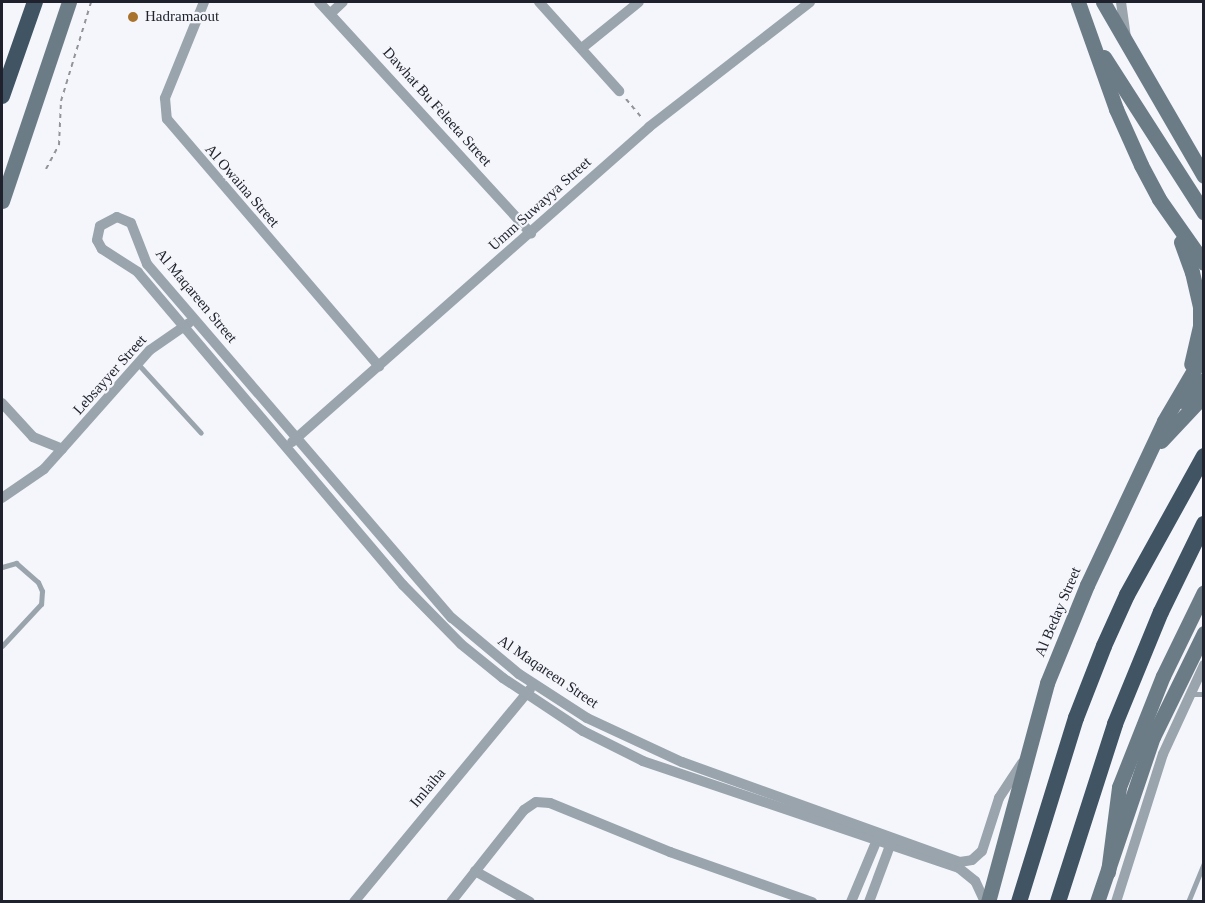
<!DOCTYPE html>
<style>
body{margin:0}
#map{position:relative;width:1205px;height:903px;overflow:hidden;background:#f4f6fb;font-family:Georgia,serif}
div>[style]{position:absolute}
.path>*{height:2px;margin-top:-1px;transform-origin:0;background:repeating-linear-gradient(90deg,#92949b 0 4.5px,transparent 0 9px)}
.service>*{height:5px;margin:-2.5px;padding:0 2.5px;transform-origin:2.5px;border-radius:2.5px;background:#99a4ac}
.minor>*{height:10px;margin:-5px;padding:0 5px;transform-origin:5px;border-radius:5px;background:#99a4ac}
.secondary>*{height:15px;margin:-7.5px;padding:0 7.5px;transform-origin:7.5px;border-radius:7.5px;background:#6c7c87}
.trunk>*{height:16px;margin:-8px;padding:0 8px;transform-origin:8px;border-radius:8px;background:#405463}
.dots>*{width:16px;height:16px;translate:-50% -50%;box-sizing:border-box;border:3px solid #f4f6fb;border-radius:50%}
span{translate:-50% -50%;white-space:nowrap;text-align:center;line-height:1.15;-webkit-text-stroke:4.5px #f4f6fb;paint-order:stroke}
.poi-label{font-size:15px;color:#1f222c}
.left{translate:0 -50%;text-align:left}
.street-label{font-size:15px;color:#1f222c}
.frame{position:absolute;inset:0;border:3px solid #1f222c;pointer-events:none}
</style>
<div id="map">
<div class="path">
<div style="left:626px;top:99px;width:25px;rotate:50deg"></div>
<div style="left:46px;top:169px;width:27px;rotate:-62deg"></div>
<div style="left:59px;top:145px;width:44px;rotate:-87.4deg"></div>
<div style="left:61px;top:101px;width:103px;rotate:-73.1deg"></div>
</div>
<div class="service">
<div style="left:138px;top:364px;width:93px;rotate:47.6deg"></div>
<div style="left:2px;top:567px;width:15px;rotate:-16deg"></div>
<div style="left:16px;top:563px;width:29px;rotate:41deg"></div>
<div style="left:38px;top:582px;width:10px;rotate:66deg"></div>
<div style="left:42px;top:591px;width:13px;rotate:94deg"></div>
<div style="left:41px;top:604px;width:57px;rotate:132.9deg"></div>
<div style="left:1192px;top:694px;width:12px"></div>
<div style="left:1188px;top:902px;width:42px;rotate:-67.7deg"></div>
</div>
<div class="minor">
<div style="left:204px;top:2px;width:104px;rotate:112.1deg"></div>
<div style="left:165px;top:98px;width:21px;rotate:85deg"></div>
<div style="left:167px;top:119px;width:326px;rotate:49.4deg"></div>
<div style="left:319px;top:2px;width:314px;rotate:47.5deg"></div>
<div style="left:539px;top:2px;width:120px;rotate:48deg"></div>
<div style="left:1121px;top:2px;width:35px;rotate:82deg"></div>
<div style="left:331px;top:13px;width:16px;rotate:-43deg"></div>
<div style="left:582px;top:48px;width:73px;rotate:-38.9deg"></div>
<div style="left:2px;top:403px;width:46px;rotate:47.6deg"></div>
<div style="left:33px;top:437px;width:31px;rotate:22deg"></div>
<div style="left:62px;top:449px;width:132px;rotate:-48.4deg"></div>
<div style="left:150px;top:350px;width:47px;rotate:-34.7deg"></div>
<div style="left:292px;top:442px;width:476px;rotate:-41.4deg"></div>
<div style="left:649px;top:127px;width:204px;rotate:-37.8deg"></div>
<div style="left:2px;top:498px;width:51px;rotate:-34.6deg"></div>
<div style="left:44px;top:469px;width:27px;rotate:-48deg"></div>
<div style="left:475px;top:871px;width:63px;rotate:29.4deg"></div>
<div style="left:354px;top:902px;width:276px;rotate:-50.4deg"></div>
<div style="left:451px;top:902px;width:117px;rotate:-51.6deg"></div>
<div style="left:524px;top:810px;width:14px;rotate:-34deg"></div>
<div style="left:536px;top:802px;width:14px;rotate:4deg"></div>
<div style="left:550px;top:803px;width:130px;rotate:22.2deg"></div>
<div style="left:670px;top:852px;width:151px;rotate:19.4deg"></div>
<div style="left:851px;top:902px;width:73px;rotate:-67.3deg"></div>
<div style="left:869px;top:902px;width:66px;rotate:-69.6deg"></div>
<div style="left:985px;top:902px;width:23px;rotate:-115deg"></div>
<div style="left:975px;top:881px;width:21px;rotate:-141deg"></div>
<div style="left:959px;top:868px;width:334px;rotate:-161.3deg"></div>
<div style="left:643px;top:761px;width:67px;rotate:-153.4deg"></div>
<div style="left:583px;top:731px;width:96px;rotate:-146.5deg"></div>
<div style="left:503px;top:678px;width:54px;rotate:-141deg"></div>
<div style="left:461px;top:644px;width:83px;rotate:-134.5deg"></div>
<div style="left:403px;top:585px;width:410px;rotate:-130.3deg"></div>
<div style="left:138px;top:272px;width:43px;rotate:-147.4deg"></div>
<div style="left:102px;top:249px;width:10px;rotate:-119deg"></div>
<div style="left:97px;top:240px;width:14px;rotate:-78deg"></div>
<div style="left:100px;top:226px;width:19px;rotate:-28deg"></div>
<div style="left:117px;top:217px;width:15px;rotate:23deg"></div>
<div style="left:131px;top:223px;width:44px;rotate:68.7deg"></div>
<div style="left:147px;top:264px;width:467px;rotate:49.3deg"></div>
<div style="left:452px;top:618px;width:87px;rotate:39.9deg"></div>
<div style="left:519px;top:674px;width:81px;rotate:32.9deg"></div>
<div style="left:587px;top:718px;width:105px;rotate:24.9deg"></div>
<div style="left:682px;top:762px;width:295px;rotate:19.8deg"></div>
<div style="left:960px;top:862px;width:12px;rotate:-9deg"></div>
<div style="left:972px;top:860px;width:13px;rotate:-42deg"></div>
<div style="left:982px;top:851px;width:56px;rotate:-72.2deg"></div>
<div style="left:999px;top:798px;width:42px;rotate:-56.7deg"></div>
<div style="left:1116px;top:902px;width:155px;rotate:-72.4deg"></div>
<div style="left:1163px;top:754px;width:98px;rotate:-65.3deg"></div>
</div>
<div class="secondary">
<div style="left:1078px;top:2px;width:114px;rotate:70.4deg"></div>
<div style="left:1116px;top:109px;width:61px;rotate:65.9deg"></div>
<div style="left:1141px;top:165px;width:38px;rotate:62deg"></div>
<div style="left:1159px;top:199px;width:78px;rotate:54.9deg"></div>
<div style="left:1103px;top:2px;width:201px;rotate:59.9deg"></div>
<div style="left:1104px;top:57px;width:185px;rotate:57.3deg"></div>
<div style="left:2px;top:201px;width:210px;rotate:-71.4deg"></div>
<div style="left:1181px;top:242px;width:32px;rotate:70deg"></div>
<div style="left:1192px;top:272px;width:37px;rotate:77deg"></div>
<div style="left:1200px;top:308px;width:18px;rotate:90deg"></div>
<div style="left:1200px;top:326px;width:39px;rotate:103deg"></div>
<div style="left:1182px;top:401px;width:30px;rotate:-44deg"></div>
<div style="left:1161px;top:441px;width:63px;rotate:-46.9deg"></div>
<div style="left:1108px;top:872px;width:86px;rotate:-82.6deg"></div>
<div style="left:1119px;top:787px;width:119px;rotate:-68.4deg"></div>
<div style="left:1163px;top:676px;width:93px;rotate:-64deg"></div>
<div style="left:988px;top:902px;width:227px;rotate:-74.9deg"></div>
<div style="left:1047px;top:683px;width:106px;rotate:-67.8deg"></div>
<div style="left:1087px;top:585px;width:181px;rotate:-64.8deg"></div>
<div style="left:1164px;top:421px;width:79px;rotate:-59.5deg"></div>
<div style="left:1097px;top:902px;width:174px;rotate:-71.3deg"></div>
<div style="left:1153px;top:737px;width:116px;rotate:-63.9deg"></div>
</div>
<div class="trunk">
<div style="left:2px;top:96px;width:100px;rotate:-70.7deg"></div>
<div style="left:1019px;top:902px;width:193px;rotate:-72.8deg"></div>
<div style="left:1076px;top:718px;width:77px;rotate:-68.7deg"></div>
<div style="left:1104px;top:646px;width:56px;rotate:-65.7deg"></div>
<div style="left:1127px;top:595px;width:159px;rotate:-61deg"></div>
<div style="left:1058px;top:902px;width:187px;rotate:-72.2deg"></div>
<div style="left:1115px;top:724px;width:121px;rotate:-67.7deg"></div>
<div style="left:1161px;top:612px;width:98px;rotate:-64deg"></div>
</div>
<div class="dots">
<div style="left:133px;top:17px;background:#a9732e"></div>
</div>
<div class="poi-label">
<span class="left" style="left:145px;top:17px">Hadramaout</span>
</div>
<div class="street-label">
<span style="left:437px;top:107px;rotate:48deg">Dawhat Bu Feleeta Street</span>
<span style="left:242px;top:186px;rotate:49deg">Al Owaina Street</span>
<span style="left:540px;top:204px;rotate:-42deg">Umm Suwayya Street</span>
<span style="left:196px;top:296px;rotate:50deg">Al Maqareen Street</span>
<span style="left:110px;top:375px;rotate:-48deg">Lebsayyer Street</span>
<span style="left:1058px;top:612px;rotate:-67deg">Al Beday Street</span>
<span style="left:548px;top:672px;rotate:34deg">Al Maqareen Street</span>
<span style="left:428px;top:788px;rotate:-50deg">Imlaiha</span>
</div>
<div class="frame"></div>
</div>
